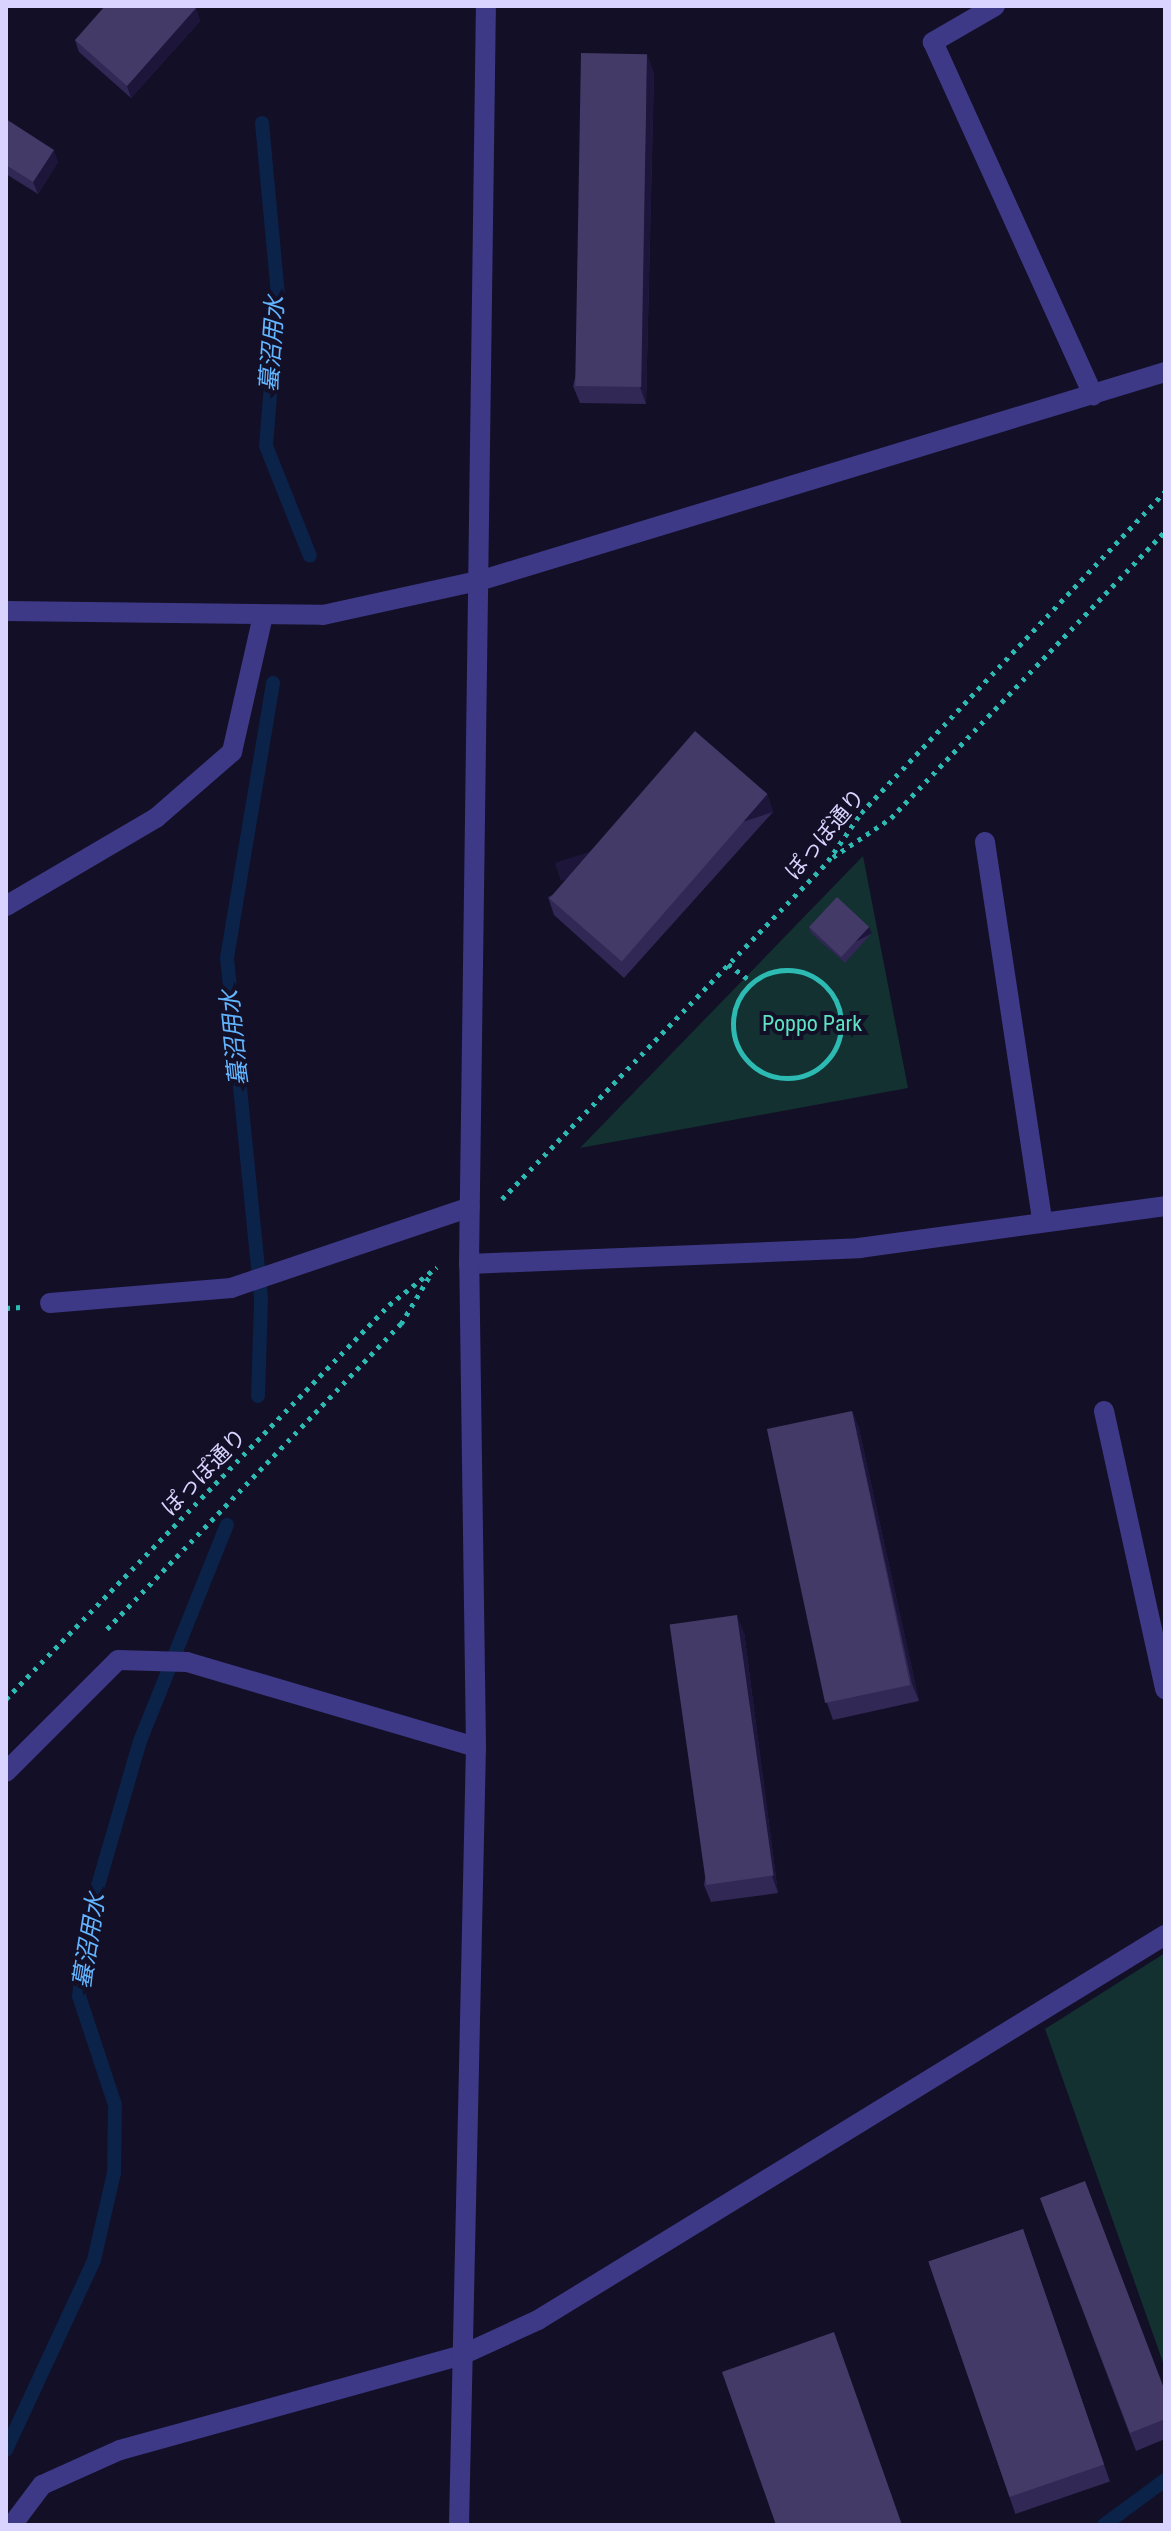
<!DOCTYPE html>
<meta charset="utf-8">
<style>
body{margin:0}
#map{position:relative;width:1171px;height:2531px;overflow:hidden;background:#130f26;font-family:"Roboto Condensed","Noto Sans JP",sans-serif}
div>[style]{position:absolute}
.green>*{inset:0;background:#123130}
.stream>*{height:14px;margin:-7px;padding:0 7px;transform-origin:7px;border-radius:7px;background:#0b2249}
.path>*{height:5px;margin-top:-2.5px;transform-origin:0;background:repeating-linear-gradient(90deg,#2dbab2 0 4px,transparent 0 10px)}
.path>.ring{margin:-2.5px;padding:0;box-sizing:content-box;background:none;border:5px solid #2dbab2;border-radius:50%}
.lane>*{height:20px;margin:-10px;padding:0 10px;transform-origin:10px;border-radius:10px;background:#3d3986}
.street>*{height:20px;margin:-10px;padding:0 10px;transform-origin:10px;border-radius:10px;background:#3d3986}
.wall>*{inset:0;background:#312855;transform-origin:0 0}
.shaded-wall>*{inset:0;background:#1d163a;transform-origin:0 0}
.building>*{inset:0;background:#433a67;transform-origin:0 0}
span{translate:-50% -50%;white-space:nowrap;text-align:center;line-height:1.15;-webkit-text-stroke:8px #130f26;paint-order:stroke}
.street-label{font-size:22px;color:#d9d4ff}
.park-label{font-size:22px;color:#5ee2c1}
.water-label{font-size:24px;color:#62b5ff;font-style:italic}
.frame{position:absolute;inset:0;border:8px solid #d9d4ff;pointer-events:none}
</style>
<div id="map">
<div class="green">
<div style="clip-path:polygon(863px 856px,908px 1088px,580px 1148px)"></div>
<div style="clip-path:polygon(1165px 1953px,1165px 2368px,1045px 2029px)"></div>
</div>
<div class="stream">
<div style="left:262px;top:123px;width:175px;rotate:84.7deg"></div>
<div style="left:278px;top:297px;width:149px;rotate:94.6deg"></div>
<div style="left:266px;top:446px;width:118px;rotate:68.2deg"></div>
<div style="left:258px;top:1396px;width:98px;rotate:-88.2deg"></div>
<div style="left:261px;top:1298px;width:342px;rotate:-95.7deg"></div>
<div style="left:227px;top:958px;width:279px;rotate:-80.5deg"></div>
<div style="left:6px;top:2450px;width:209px;rotate:-65.1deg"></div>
<div style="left:94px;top:2260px;width:89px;rotate:-77.1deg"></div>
<div style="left:114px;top:2173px;width:68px;rotate:-89.2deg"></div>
<div style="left:115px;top:2105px;width:115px;rotate:-108.3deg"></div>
<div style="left:79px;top:1996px;width:77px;rotate:-83.2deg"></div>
<div style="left:88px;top:1920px;width:186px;rotate:-73.8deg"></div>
<div style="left:140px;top:1741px;width:233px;rotate:-68.1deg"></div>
<div style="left:1104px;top:2525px;width:76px;rotate:-36.4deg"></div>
</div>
<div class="path">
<div style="left:833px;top:857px;width:70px;rotate:-33.9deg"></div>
<div style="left:891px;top:818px;width:397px;rotate:-46.3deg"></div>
<div style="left:728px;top:964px;width:30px;rotate:37deg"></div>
<div class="ring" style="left:733px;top:970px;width:103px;height:103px"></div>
<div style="left:502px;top:1199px;width:470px;rotate:-46deg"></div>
<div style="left:828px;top:861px;width:58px;rotate:-55.5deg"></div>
<div style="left:861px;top:813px;width:443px;rotate:-46.6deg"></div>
<div style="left:6px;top:1308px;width:15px;rotate:-4deg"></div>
<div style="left:107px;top:1629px;width:424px;rotate:-46.1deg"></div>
<div style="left:401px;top:1324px;width:55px;rotate:-59.2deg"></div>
<div style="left:6px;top:1699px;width:549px;rotate:-45.81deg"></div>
<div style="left:389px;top:1305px;width:61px;rotate:-38.4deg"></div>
</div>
<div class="lane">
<div style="left:985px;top:842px;width:382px;rotate:81.4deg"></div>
<div style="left:469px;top:1264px;width:390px;rotate:-2.3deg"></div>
<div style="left:859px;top:1248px;width:309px;rotate:-7.8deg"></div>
<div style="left:50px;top:1303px;width:182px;rotate:-4.7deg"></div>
<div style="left:231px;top:1288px;width:252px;rotate:-18.7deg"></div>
<div style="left:6px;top:1772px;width:158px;rotate:-45deg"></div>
<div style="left:118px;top:1660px;width:69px;rotate:1.7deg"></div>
<div style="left:187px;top:1662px;width:301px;rotate:16.4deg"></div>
<div style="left:12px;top:2525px;width:50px;rotate:-53.1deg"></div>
<div style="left:42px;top:2485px;width:85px;rotate:-24.2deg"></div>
<div style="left:120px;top:2450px;width:355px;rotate:-15.5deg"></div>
</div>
<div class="street">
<div style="left:995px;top:6px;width:72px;rotate:149.9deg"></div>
<div style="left:933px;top:42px;width:388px;rotate:65.6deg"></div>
<div style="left:6px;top:611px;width:317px;rotate:0.7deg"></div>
<div style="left:323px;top:615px;width:163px;rotate:-12.4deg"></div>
<div style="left:482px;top:580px;width:714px;rotate:-16.94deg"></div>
<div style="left:6px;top:906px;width:174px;rotate:-30.4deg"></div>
<div style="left:156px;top:818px;width:101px;rotate:-41deg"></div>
<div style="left:232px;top:752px;width:139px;rotate:-77.2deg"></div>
<div style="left:1104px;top:1411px;width:285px;rotate:77.6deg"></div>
<div style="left:462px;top:2355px;width:84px;rotate:-24.7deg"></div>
<div style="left:538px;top:2320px;width:736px;rotate:-31.55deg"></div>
<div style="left:459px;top:2525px;width:778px;rotate:-88.75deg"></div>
<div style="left:476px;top:1747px;width:483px;rotate:-90.8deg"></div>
<div style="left:469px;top:1264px;width:1258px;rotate:-89.23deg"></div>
</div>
<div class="wall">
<div style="clip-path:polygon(196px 8px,200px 21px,131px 98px,79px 52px,75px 40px)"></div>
<div style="clip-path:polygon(654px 72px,646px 404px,580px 403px,573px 386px)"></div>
<div style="clip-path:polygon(6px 119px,58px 162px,38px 194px,6px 174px)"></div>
<div style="clip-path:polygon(767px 794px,773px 812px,624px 978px,554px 915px,548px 897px)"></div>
<div style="clip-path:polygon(809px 927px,872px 933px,845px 963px,811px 933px)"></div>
<div style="clip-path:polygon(852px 1411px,859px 1429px,919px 1701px,833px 1720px,827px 1703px)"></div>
<div style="clip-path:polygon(744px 1632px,778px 1893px,711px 1902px,704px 1885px)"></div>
<div style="clip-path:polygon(1040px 2198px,1165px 2391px,1165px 2439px,1136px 2451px)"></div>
<div style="left:1023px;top:2229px;width:267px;height:100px;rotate:71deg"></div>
</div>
<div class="shaded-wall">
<div style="clip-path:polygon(196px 8px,200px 21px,131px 98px,127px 86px)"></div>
<div style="clip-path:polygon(647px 54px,654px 72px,646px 404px,640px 387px)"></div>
<div style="clip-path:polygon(54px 150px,58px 162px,38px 194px,33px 182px)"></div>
<div style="left:767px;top:794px;width:19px;height:223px;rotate:72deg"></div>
<div style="left:869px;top:927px;width:7px;height:40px;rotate:63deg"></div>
<div style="clip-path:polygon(852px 1411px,859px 1429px,919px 1701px,912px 1684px)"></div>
<div style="clip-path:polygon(737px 1615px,744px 1632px,778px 1893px,772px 1876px)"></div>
</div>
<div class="building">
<div style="clip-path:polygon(105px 6px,193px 6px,196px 8px,127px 86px,75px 40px)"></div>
<div style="left:581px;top:53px;width:66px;height:333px;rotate:1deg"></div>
<div style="clip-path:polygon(6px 119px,54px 150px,33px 182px,6px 165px)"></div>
<div style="left:695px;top:731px;width:96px;height:222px;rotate:41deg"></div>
<div style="left:837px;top:897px;width:44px;height:41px;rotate:43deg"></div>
<div style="left:852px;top:1411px;width:280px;height:87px;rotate:78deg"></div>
<div style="left:737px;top:1615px;width:263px;height:68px;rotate:82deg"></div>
<div style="clip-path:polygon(1085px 2181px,1165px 2391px,1165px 2419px,1130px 2433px,1040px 2198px)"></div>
<div style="left:1023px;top:2229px;width:249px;height:100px;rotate:71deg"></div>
<div style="clip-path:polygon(834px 2332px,902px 2525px,776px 2525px,722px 2372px)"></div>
</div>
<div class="street-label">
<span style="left:825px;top:834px;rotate:-50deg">ぽっぽ通り</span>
<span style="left:204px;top:1472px;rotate:-46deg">ぽっぽ通り</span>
</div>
<div class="park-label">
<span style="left:812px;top:1024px">Poppo Park</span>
</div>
<div class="water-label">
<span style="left:273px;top:344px;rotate:-86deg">蟇沼用水</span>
<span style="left:235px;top:1038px;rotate:-96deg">蟇沼用水</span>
<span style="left:90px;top:1941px;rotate:-81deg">蟇沼用水</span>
</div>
<div class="frame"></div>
</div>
